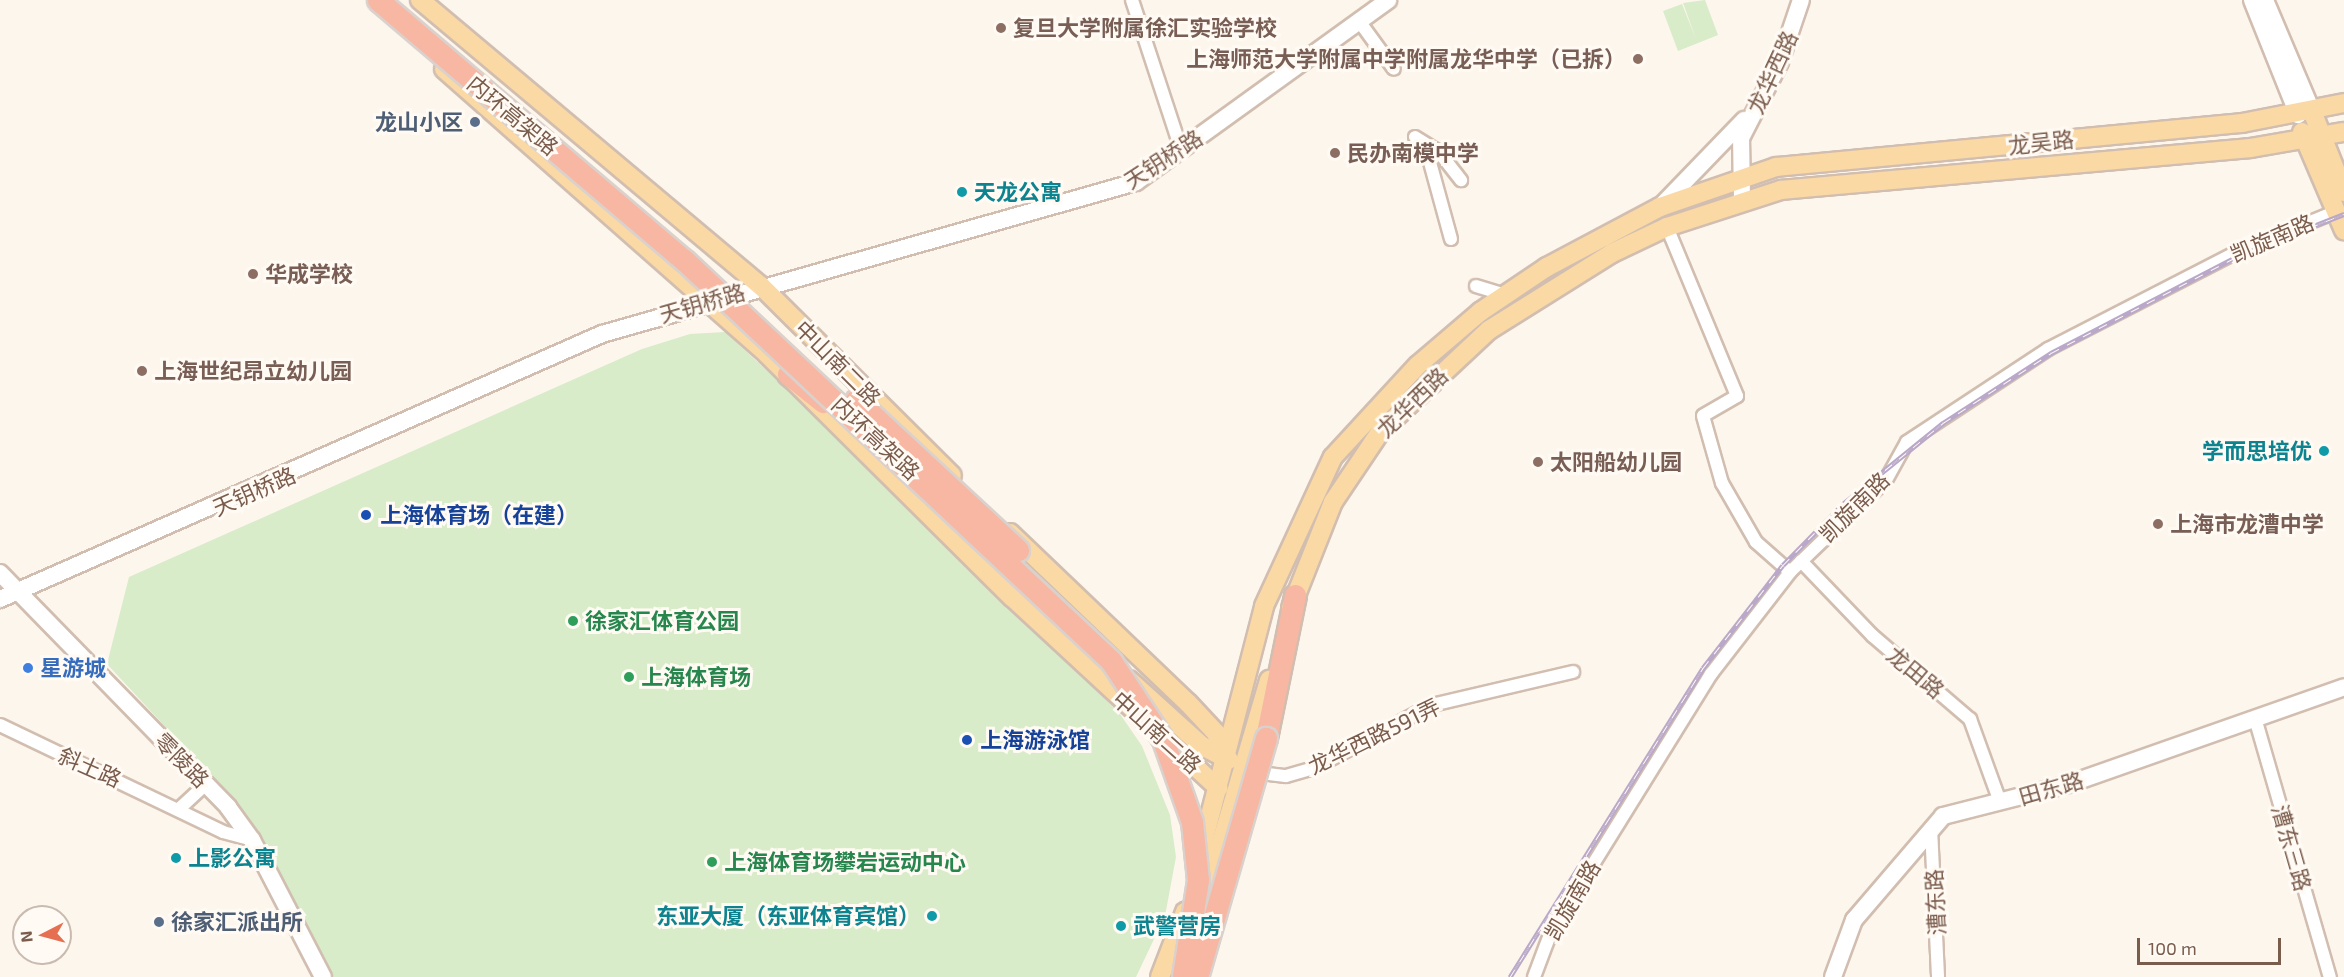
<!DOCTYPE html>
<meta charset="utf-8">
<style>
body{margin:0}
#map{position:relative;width:2344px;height:977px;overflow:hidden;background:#fdf6ec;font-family:"Exo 2","Noto Sans SC",sans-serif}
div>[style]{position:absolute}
.green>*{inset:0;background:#d8ecc9}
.roads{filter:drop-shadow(2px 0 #d1beb0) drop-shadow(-2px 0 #d1beb0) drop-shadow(0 2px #d1beb0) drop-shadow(0 -2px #d1beb0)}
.street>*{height:12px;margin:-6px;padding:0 6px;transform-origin:6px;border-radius:6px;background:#fff}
.secondary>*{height:16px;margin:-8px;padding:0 8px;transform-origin:8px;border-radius:8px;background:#fff}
.primary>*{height:18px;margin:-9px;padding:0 9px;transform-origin:9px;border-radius:9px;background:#fbd9a5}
.highway>*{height:21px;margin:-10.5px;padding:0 10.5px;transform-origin:10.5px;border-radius:10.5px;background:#f7b7a3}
.rail>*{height:5px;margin-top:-2.5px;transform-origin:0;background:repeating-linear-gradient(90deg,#fffaf3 0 9px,#b9a8c9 0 18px);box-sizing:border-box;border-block:2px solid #b9a8c9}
.bridges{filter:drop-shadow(2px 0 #dad1cd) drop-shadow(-2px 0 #dad1cd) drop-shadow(0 2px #dad1cd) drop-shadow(0 -2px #dad1cd)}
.highway-bridge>*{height:21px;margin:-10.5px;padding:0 10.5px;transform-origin:10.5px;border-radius:10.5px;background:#f7b7a3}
.dots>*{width:16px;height:16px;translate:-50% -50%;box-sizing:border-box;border:3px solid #fffaf3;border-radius:50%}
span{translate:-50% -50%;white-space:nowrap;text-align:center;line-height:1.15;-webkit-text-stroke:6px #fffaf3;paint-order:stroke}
.education-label{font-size:22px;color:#785e54;font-weight:700}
.left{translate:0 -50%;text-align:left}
.right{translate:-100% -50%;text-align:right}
.street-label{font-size:22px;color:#7a5c4d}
.service-label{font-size:22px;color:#4e5e75;font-weight:700}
.culture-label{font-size:22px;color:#0d838f;font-weight:700}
.transit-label{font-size:22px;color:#164399;font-weight:700}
.leisure-label{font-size:22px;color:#27864d;font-weight:700}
.shop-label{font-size:22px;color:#366cbe;font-weight:700}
.north{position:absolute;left:12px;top:905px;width:60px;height:60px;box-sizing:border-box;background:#fffaf3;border:2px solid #cabbb1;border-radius:50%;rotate:264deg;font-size:16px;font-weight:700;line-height:24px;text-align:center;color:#7a5c4d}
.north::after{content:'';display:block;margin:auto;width:21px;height:27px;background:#e76f51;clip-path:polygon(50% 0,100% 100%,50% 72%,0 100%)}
.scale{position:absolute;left:2137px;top:938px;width:144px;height:27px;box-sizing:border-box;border:3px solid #7a5c4d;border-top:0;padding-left:8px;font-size:18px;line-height:21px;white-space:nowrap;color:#7a5c4d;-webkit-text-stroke:4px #fffaf3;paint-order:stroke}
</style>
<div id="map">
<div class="green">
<div style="clip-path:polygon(1705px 0,1718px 35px,1678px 51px,1663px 11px,1682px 4px,1696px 39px,1683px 3px)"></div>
<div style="clip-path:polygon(725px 332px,908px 500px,1120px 714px,1142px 746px,1170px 815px,1176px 857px,1165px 916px,1136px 977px,331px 977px,236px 803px,107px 664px,129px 577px,642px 349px,690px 334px)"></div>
</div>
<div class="roads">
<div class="street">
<div style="left:1132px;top:0;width:157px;rotate:71.8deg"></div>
<div style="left:1359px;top:21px;width:59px;rotate:53.9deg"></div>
<div style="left:1415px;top:137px;width:28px;rotate:32deg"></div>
<div style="left:1439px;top:152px;width:36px;rotate:52deg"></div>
<div style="left:1428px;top:155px;width:87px;rotate:74.7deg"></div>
<div style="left:1667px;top:227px;width:183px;rotate:67.5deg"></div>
<div style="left:1737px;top:396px;width:39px;rotate:150deg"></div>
<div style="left:1703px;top:416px;width:70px;rotate:74.2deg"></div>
<div style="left:1722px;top:483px;width:68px;rotate:60deg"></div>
<div style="left:1756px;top:542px;width:45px;rotate:41.4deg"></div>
<div style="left:1476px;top:286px;width:30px;rotate:17deg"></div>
<div style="left:1801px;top:561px;width:104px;rotate:46.2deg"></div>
<div style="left:1873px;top:636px;width:128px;rotate:40.6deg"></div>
<div style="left:1970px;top:719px;width:88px;rotate:70.1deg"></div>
<div style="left:2255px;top:718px;width:270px;rotate:73.9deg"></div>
<div style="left:0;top:725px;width:247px;rotate:25.6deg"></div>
<div style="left:223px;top:832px;width:30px;rotate:15deg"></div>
<div style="left:1252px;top:772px;width:34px;rotate:7deg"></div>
<div style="left:1286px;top:776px;width:29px;rotate:-16deg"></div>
<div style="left:1314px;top:768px;width:134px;rotate:-28.1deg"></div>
<div style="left:1432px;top:705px;width:145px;rotate:-13.2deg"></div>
<div style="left:179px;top:809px;width:37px;rotate:-43deg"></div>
<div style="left:1931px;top:828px;width:149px;rotate:87.3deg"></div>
<div style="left:1534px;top:977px;width:48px;rotate:-69.3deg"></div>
<div style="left:1551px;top:932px;width:304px;rotate:-58.2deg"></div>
<div style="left:1711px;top:674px;width:129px;rotate:-52.2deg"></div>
<div style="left:1790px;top:572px;width:133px;rotate:-43.8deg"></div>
<div style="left:1886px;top:480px;width:43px;rotate:-61.1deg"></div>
<div style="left:1907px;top:442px;width:169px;rotate:-33.4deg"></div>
<div style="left:2048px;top:349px;width:215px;rotate:-27.2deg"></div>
<div style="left:2239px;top:251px;width:104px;rotate:-22.1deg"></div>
</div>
<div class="secondary">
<div style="left:2252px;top:0;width:124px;rotate:68.2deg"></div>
<div style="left:2265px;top:0;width:121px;rotate:67.1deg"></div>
<div style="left:1742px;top:199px;width:61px;rotate:-90.9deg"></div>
<div style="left:1741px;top:138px;width:85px;rotate:-62.8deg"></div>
<div style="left:1780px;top:62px;width:65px;rotate:-71.3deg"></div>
<div style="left:1660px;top:207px;width:121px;rotate:-46deg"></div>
<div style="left:0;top:573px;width:327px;rotate:45.7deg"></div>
<div style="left:228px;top:807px;width:41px;rotate:54deg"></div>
<div style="left:252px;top:840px;width:154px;rotate:62.6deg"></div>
<div style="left:0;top:599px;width:658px;rotate:-23.76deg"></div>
<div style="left:602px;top:334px;width:555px;rotate:-15.89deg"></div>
<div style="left:1136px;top:182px;width:311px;rotate:-35.8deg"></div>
<div style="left:1833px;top:977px;width:61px;rotate:-69.8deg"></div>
<div style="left:1854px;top:920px;width:137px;rotate:-49.4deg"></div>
<div style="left:1943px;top:816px;width:133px;rotate:-14.3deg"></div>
<div style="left:2072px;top:783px;width:288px;rotate:-19.4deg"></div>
</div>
<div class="primary">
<div style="left:420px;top:0;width:445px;rotate:40deg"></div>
<div style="left:761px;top:286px;width:269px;rotate:44.8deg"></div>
<div style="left:444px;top:69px;width:431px;rotate:41.4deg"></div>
<div style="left:767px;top:354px;width:346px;rotate:44.8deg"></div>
<div style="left:1013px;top:598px;width:280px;rotate:42.8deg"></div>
<div style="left:2312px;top:111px;width:87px;rotate:68.4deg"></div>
<div style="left:2302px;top:132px;width:107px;rotate:66.8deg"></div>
<div style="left:1010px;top:533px;width:246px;rotate:43.7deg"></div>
<div style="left:1188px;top:703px;width:41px;rotate:47deg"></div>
<div style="left:1216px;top:733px;width:26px;rotate:69deg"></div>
<div style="left:1291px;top:608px;width:114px;rotate:-68.4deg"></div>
<div style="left:1333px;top:502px;width:84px;rotate:-56.1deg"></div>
<div style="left:1380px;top:432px;width:149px;rotate:-43.1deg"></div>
<div style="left:1489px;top:330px;width:145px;rotate:-32deg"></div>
<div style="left:1612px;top:253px;width:61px;rotate:-25.3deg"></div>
<div style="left:1667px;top:227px;width:120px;rotate:-18deg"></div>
<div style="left:1781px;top:190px;width:471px;rotate:-5.1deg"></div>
<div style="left:2250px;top:148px;width:95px;rotate:-9.7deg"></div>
<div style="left:1129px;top:680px;width:98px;rotate:42.1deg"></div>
<div style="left:1202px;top:746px;width:30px;rotate:27deg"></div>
<div style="left:1198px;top:862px;width:264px;rotate:-75.5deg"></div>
<div style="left:1264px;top:606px;width:164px;rotate:-65.2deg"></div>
<div style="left:1333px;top:457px;width:125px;rotate:-47.3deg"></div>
<div style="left:1418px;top:365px;width:82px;rotate:-40.5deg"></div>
<div style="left:1480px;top:312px;width:81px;rotate:-33.9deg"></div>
<div style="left:1547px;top:267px;width:128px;rotate:-28deg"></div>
<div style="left:1660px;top:207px;width:123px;rotate:-19deg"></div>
<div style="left:1776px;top:167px;width:468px;rotate:-5.4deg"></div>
<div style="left:2242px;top:123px;width:104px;rotate:-11.1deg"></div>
<div style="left:1194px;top:935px;width:266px;rotate:-73.6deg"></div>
<div style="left:1160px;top:977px;width:70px;rotate:-69deg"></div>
</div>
<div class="highway">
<div style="left:788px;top:374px;width:45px;rotate:38.7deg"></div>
<div style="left:1266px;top:738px;width:146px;rotate:-78.5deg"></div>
</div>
</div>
<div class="rail">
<div style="left:1510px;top:977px;width:364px;rotate:-58deg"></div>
<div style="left:1703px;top:668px;width:130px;rotate:-52.2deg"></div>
<div style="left:1783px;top:565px;width:86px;rotate:-45.5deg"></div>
<div style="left:1843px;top:504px;width:129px;rotate:-39deg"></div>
<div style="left:1943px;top:423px;width:129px;rotate:-32.9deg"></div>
<div style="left:2051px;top:353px;width:215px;rotate:-27.4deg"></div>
<div style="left:2242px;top:254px;width:110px;rotate:-21.4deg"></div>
</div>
<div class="bridges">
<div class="highway-bridge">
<div style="left:378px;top:0;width:402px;rotate:40.4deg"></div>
<div style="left:684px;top:260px;width:586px;rotate:43.2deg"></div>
<div style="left:1111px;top:661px;width:95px;rotate:56.6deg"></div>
<div style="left:1163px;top:740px;width:87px;rotate:70.5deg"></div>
<div style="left:1192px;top:822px;width:58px;rotate:84.1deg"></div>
<div style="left:1198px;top:880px;width:97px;rotate:98.9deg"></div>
<div style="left:856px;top:400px;width:221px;rotate:42.8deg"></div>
<div style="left:1197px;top:977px;width:249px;rotate:-73.9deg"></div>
</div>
</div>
<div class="dots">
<div style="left:1001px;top:28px;background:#8d6e63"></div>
<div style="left:1638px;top:59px;background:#8d6e63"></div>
<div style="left:475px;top:122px;background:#5c6f8a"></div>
<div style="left:1335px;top:153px;background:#8d6e63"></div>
<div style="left:962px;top:192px;background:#0f9aa8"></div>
<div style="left:253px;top:274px;background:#8d6e63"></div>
<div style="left:142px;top:371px;background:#8d6e63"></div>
<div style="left:2324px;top:451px;background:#0f9aa8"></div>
<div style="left:1538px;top:462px;background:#8d6e63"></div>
<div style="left:366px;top:515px;background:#1a4fb4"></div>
<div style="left:2158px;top:524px;background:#8d6e63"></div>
<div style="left:573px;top:621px;background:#2e9e5b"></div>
<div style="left:28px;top:668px;background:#3f7fe0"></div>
<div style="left:629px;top:677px;background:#2e9e5b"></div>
<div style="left:967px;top:740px;background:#1a4fb4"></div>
<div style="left:176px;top:858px;background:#0f9aa8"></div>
<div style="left:712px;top:862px;background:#2e9e5b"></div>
<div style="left:932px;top:916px;background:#0f9aa8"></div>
<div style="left:159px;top:922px;background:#5c6f8a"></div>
<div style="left:1121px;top:926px;background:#0f9aa8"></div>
</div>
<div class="education-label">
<span class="left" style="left:1013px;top:28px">复旦大学附属徐汇实验学校</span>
<span class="right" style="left:1626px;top:59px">上海师范大学附属中学附属龙华中学（已拆）</span>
<span class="left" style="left:1347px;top:153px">民办南模中学</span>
<span class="left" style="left:265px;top:274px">华成学校</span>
<span class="left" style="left:154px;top:371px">上海世纪昂立幼儿园</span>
<span class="left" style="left:1550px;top:462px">太阳船幼儿园</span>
<span class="left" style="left:2170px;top:524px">上海市龙漕中学</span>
</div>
<div class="street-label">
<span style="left:1772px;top:72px;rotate:-65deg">龙华西路</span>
<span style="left:513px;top:115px;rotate:40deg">内环高架路</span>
<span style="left:2041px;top:142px;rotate:-6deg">龙吴路</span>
<span style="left:1163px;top:159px;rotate:-33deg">天钥桥路</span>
<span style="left:2272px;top:238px;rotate:-23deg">凯旋南路</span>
<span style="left:702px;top:303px;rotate:-16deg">天钥桥路</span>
<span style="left:838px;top:363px;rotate:45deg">中山南二路</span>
<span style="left:1412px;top:402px;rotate:-44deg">龙华西路</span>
<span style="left:876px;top:438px;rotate:43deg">内环高架路</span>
<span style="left:254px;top:491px;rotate:-24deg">天钥桥路</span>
<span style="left:1854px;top:507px;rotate:-45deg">凯旋南路</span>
<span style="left:1916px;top:672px;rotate:40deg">龙田路</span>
<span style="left:1157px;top:732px;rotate:42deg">中山南二路</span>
<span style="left:1374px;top:736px;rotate:-26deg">龙华西路591弄</span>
<span style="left:182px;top:760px;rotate:45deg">零陵路</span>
<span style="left:90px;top:767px;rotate:24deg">斜土路</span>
<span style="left:2051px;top:788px;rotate:-16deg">田东路</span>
<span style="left:2292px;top:848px;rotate:74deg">漕东三路</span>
<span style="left:1572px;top:900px;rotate:-60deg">凯旋南路</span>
<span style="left:1935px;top:902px;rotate:-93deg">漕东路</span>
</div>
<div class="service-label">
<span class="right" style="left:463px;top:122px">龙山小区</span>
<span class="left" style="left:171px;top:922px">徐家汇派出所</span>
</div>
<div class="culture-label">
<span class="left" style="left:974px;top:192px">天龙公寓</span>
<span class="right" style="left:2312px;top:451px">学而思培优</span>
<span class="left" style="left:188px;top:858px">上影公寓</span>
<span class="right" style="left:920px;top:916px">东亚大厦（东亚体育宾馆）</span>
<span class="left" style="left:1133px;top:926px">武警营房</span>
</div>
<div class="transit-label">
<span class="left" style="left:380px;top:515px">上海体育场（在建）</span>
<span class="left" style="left:980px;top:740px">上海游泳馆</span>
</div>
<div class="leisure-label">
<span class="left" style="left:585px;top:621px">徐家汇体育公园</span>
<span class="left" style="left:641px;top:677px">上海体育场</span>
<span class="left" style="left:724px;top:862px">上海体育场攀岩运动中心</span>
</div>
<div class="shop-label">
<span class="left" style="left:40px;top:668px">星游城</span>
</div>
<div class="north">N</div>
<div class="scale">100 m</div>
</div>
